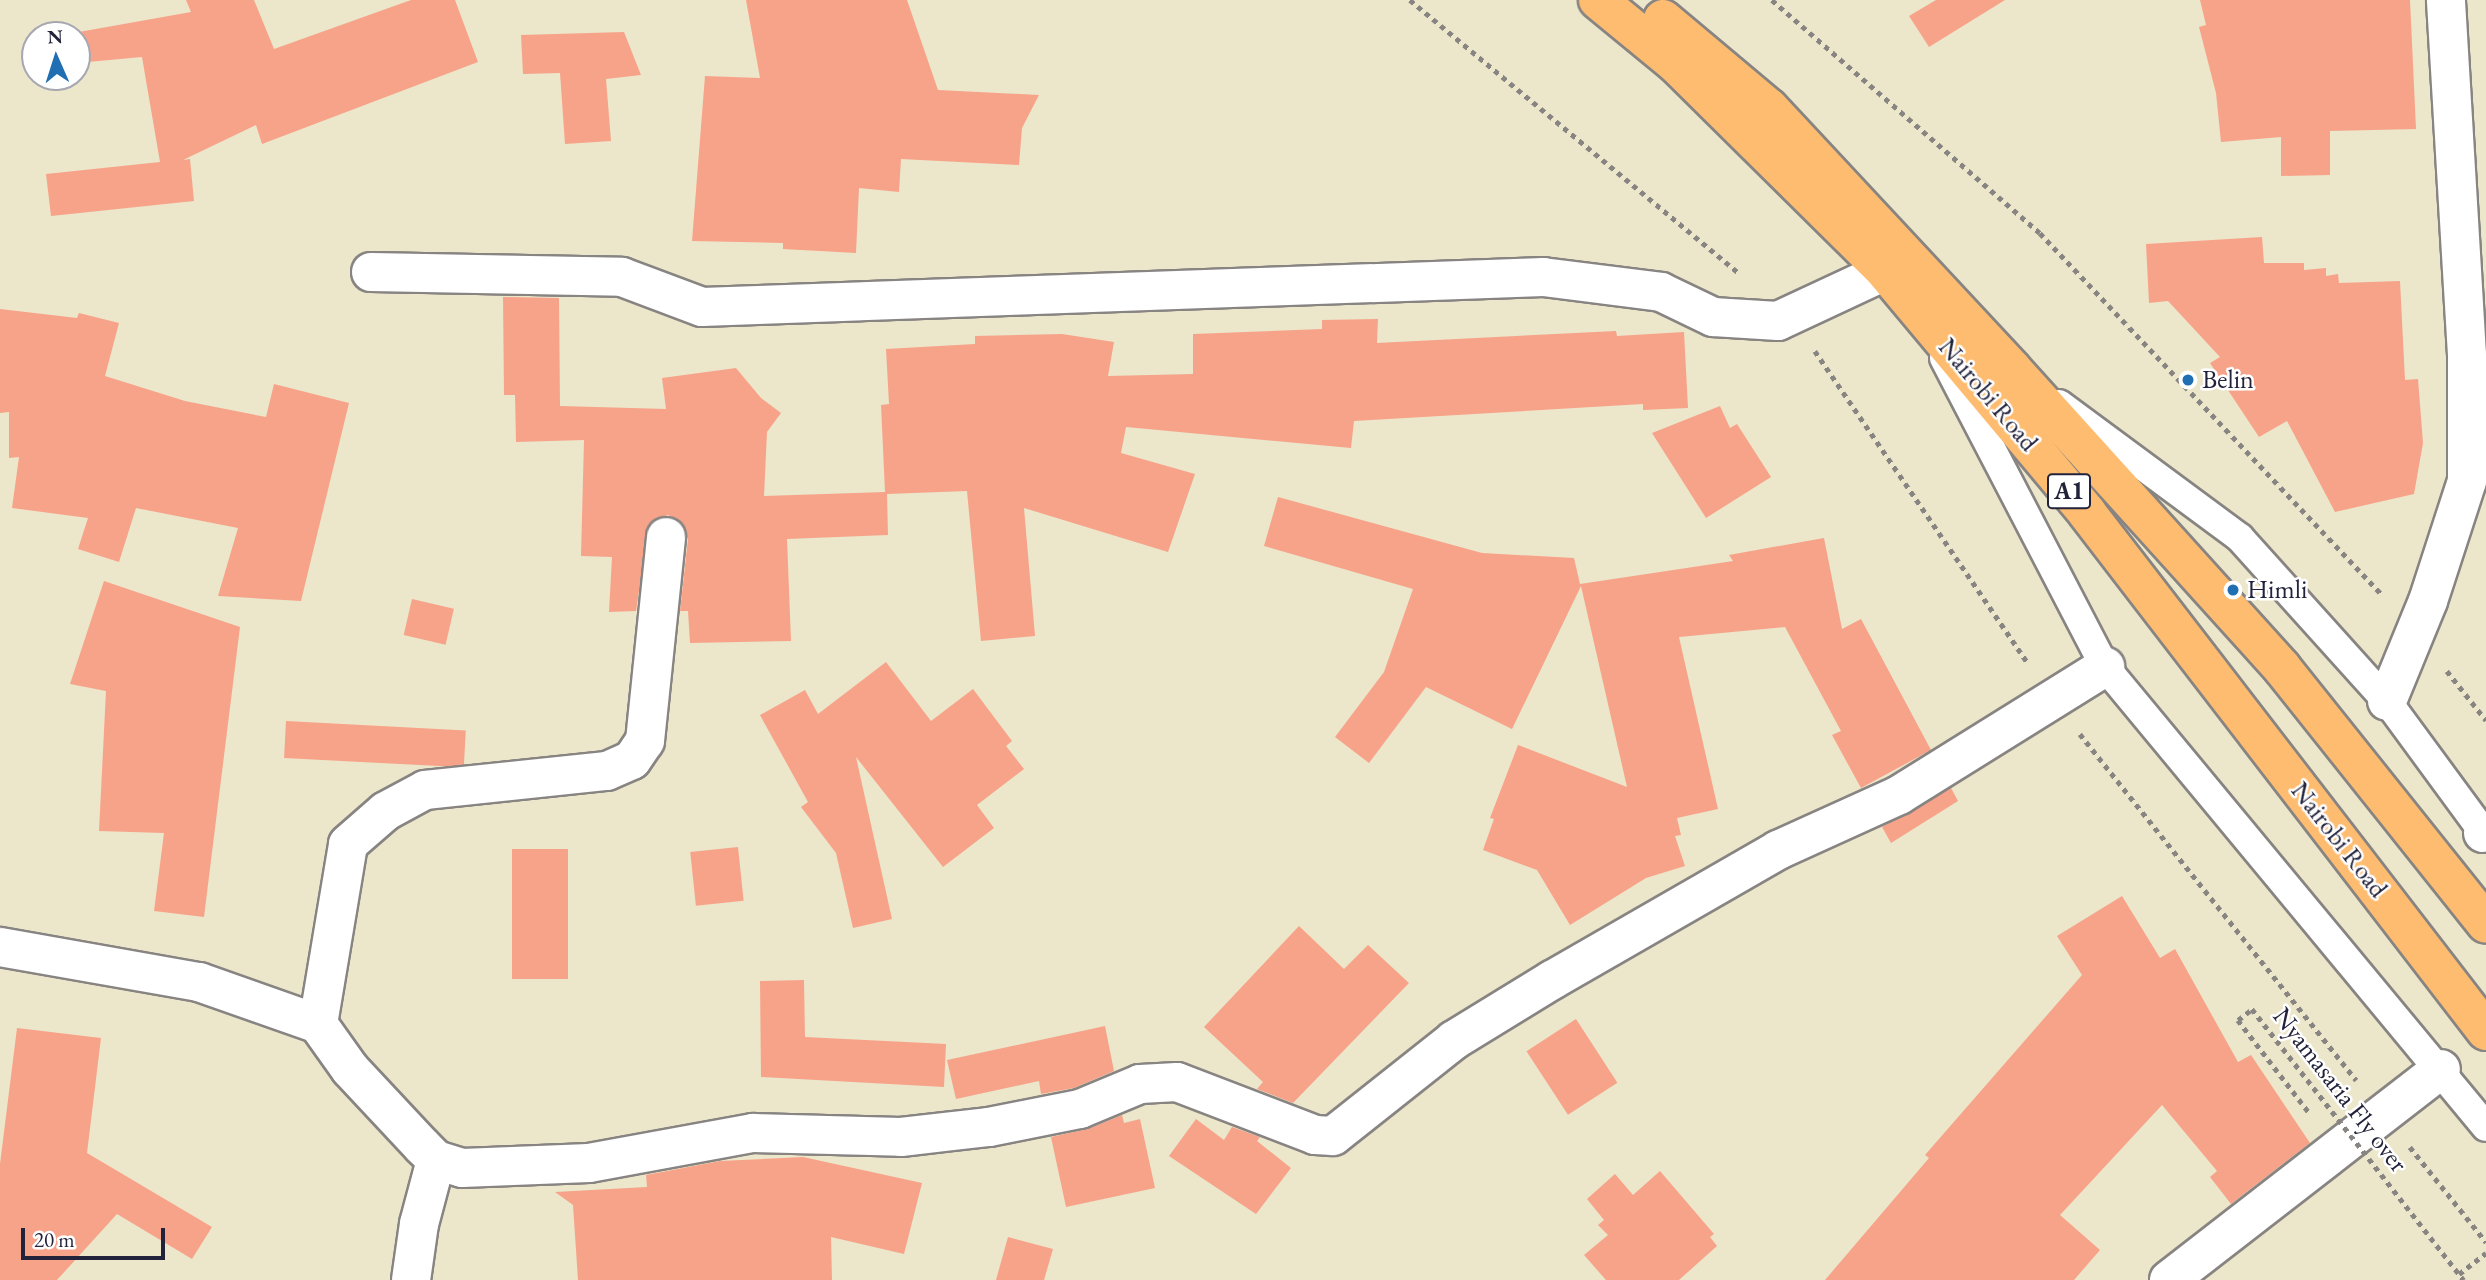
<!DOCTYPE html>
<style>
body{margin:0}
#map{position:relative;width:2486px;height:1280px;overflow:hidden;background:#ece6ca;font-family:"EB Garamond",serif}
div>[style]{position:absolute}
.building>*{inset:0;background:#f7a38a;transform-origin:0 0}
.path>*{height:4.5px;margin-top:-2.25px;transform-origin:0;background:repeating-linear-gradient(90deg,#878482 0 5px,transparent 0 10px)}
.roads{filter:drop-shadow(2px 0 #878482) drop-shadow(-2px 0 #878482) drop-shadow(0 2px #878482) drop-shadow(0 -2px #878482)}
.service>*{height:28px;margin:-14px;padding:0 14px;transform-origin:14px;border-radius:14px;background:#fff}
.minor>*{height:38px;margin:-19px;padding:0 19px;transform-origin:19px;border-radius:19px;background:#fff}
.trunk>*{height:38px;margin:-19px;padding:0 19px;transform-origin:19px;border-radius:19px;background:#febc70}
.path-bridge>*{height:4.5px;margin-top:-2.25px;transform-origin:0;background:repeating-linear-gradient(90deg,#878482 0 5px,transparent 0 10px)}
.dots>*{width:19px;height:19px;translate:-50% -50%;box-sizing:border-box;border:4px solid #fff;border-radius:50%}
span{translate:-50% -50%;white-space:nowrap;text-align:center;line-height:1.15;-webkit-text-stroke:5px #fff;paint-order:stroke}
.shield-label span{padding:2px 5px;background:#fff;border:2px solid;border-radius:5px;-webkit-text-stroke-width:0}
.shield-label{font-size:24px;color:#22223b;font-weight:700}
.poi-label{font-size:26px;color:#22223b}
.left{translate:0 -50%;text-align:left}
.street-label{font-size:26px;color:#22223b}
.north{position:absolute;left:21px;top:21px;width:70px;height:70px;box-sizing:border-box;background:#fff;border:2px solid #a7a7b1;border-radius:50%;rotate:357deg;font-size:19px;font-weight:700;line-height:28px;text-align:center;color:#22223b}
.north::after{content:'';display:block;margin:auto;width:24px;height:32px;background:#1f6fb2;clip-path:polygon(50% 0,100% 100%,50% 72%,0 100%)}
.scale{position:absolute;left:21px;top:1228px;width:144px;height:32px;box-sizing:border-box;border:4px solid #22223b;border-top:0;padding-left:9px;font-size:21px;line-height:24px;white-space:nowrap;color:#22223b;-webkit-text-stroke:5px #fff;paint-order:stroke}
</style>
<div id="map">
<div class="building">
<div style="clip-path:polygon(186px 0,254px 0,274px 49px,411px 0,455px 0,478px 62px,262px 144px,256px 125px,183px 160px,190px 159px,194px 201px,51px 216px,46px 174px,160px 162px,142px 57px,77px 63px,77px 35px,62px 35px,191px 12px)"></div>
<div style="clip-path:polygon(746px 0,907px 0,938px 90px,1039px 95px,1022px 128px,1019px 165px,901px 159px,899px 192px,859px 188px,856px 253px,783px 249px,783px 243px,692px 241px,705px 76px,760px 78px)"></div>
<div style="clip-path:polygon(1936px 0,2005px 0,1929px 47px,1909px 16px)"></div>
<div style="clip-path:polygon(2200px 0,2410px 0,2416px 129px,2330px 131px,2330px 175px,2281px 176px,2281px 137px,2221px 142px,2216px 93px,2199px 27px,2206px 25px)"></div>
<div style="clip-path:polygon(624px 32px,641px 75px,606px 79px,611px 141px,565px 144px,560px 73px,523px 74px,521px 35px)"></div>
<div style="clip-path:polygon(2262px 237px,2264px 263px,2304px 263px,2304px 270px,2326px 268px,2326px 276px,2338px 274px,2339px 283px,2400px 281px,2405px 380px,2418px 379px,2423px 443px,2414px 494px,2335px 512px,2287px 421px,2259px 437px,2210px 363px,2220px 357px,2168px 301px,2149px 303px,2146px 244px)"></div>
<div style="clip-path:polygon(503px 297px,559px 298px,560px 406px,666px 409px,662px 378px,736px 368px,761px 398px,781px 413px,767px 432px,764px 496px,885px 492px,881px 405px,889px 404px,886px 349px,975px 344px,975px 336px,1062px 334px,1114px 342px,1108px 376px,1193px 374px,1193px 334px,1322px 329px,1322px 320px,1378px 319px,1377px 343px,1616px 331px,1617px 336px,1684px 332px,1688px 408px,1643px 410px,1643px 404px,1354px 421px,1351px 448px,1126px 427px,1121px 453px,1195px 474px,1168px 552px,1024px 508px,1035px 636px,981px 641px,967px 491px,887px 494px,888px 535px,787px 539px,791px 641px,690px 643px,688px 611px,680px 611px,688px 539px,679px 520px,668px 515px,649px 524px,636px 611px,609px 612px,612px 557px,581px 556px,584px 440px,516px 442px,515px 395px,504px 395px)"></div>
<div style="clip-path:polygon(0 309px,77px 318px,79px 313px,119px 323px,105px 376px,185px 401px,266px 417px,274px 384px,349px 403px,301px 601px,218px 596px,238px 528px,136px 508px,119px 562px,78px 549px,88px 518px,12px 508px,19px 457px,9px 458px,9px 412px,0 413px)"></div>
<div style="clip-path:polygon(1720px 406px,1730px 428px,1737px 424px,1771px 477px,1706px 518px,1652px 433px)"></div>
<div style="clip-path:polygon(1278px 497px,1482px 553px,1574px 558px,1580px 584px,1733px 561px,1729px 555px,1824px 538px,1842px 629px,1861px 619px,1931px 750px,1861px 788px,1832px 735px,1841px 731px,1785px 627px,1679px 637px,1718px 809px,1677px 818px,1681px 835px,1675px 836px,1685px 866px,1646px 878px,1570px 925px,1537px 870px,1483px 850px,1494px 819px,1490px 818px,1518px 745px,1627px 787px,1581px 586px,1512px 729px,1426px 687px,1369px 763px,1335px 737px,1384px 672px,1413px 589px,1264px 546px)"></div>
<div style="clip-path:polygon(104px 581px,240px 627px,204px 917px,154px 911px,164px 833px,99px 831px,106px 691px,70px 684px)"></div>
<div style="left:412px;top:599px;width:43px;height:37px;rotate:13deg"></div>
<div style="clip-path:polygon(886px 662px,931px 721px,973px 689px,1012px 741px,1006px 746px,1024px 769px,977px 805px,994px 828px,943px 867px,856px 757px,892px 919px,853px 928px,836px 853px,801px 807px,808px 802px,760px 715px,805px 690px,818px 714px)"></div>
<div style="left:286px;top:721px;width:180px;height:37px;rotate:3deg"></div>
<div style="clip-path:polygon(1951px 788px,1958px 801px,1891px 843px,1882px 827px)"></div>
<div style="left:738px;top:847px;width:54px;height:48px;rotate:84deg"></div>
<div style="left:512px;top:849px;width:56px;height:130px"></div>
<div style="clip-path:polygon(2122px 896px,2160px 958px,2175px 949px,2238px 1062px,2251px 1055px,2310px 1143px,2231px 1204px,2210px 1177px,2217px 1171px,2162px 1105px,2060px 1215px,2100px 1250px,2074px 1280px,1825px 1280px,1929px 1158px,1925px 1155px,2082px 975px,2057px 936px)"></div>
<div style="clip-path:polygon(1299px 926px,1344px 969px,1368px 945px,1409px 983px,1293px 1103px,1257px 1089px,1263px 1082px,1204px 1027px)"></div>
<div style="clip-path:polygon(804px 980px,805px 1037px,946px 1044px,944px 1087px,761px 1077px,760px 981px)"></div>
<div style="left:1576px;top:1019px;width:76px;height:59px;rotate:57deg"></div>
<div style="clip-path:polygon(1105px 1026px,1114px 1071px,1074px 1088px,1041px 1094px,1039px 1081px,956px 1099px,947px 1060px)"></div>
<div style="clip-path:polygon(17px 1028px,101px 1038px,87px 1153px,212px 1227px,192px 1259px,117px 1214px,57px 1280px,0 1280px,0 1164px)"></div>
<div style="clip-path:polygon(1122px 1115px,1124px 1123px,1140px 1119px,1155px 1188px,1066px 1207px,1051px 1137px,1088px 1129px)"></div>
<div style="clip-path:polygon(1196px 1119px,1224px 1140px,1232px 1127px,1260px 1137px,1257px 1141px,1291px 1168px,1256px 1214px,1169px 1156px)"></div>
<div style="clip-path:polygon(803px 1157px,922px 1183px,904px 1254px,831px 1237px,832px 1280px,578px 1280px,573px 1205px,555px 1192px,647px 1187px,646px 1175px,720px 1161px)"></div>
<div style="clip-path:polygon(1660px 1171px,1714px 1234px,1710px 1237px,1717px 1246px,1679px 1280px,1606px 1280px,1584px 1255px,1608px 1235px,1598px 1225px,1604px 1220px,1587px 1199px,1615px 1174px,1633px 1195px)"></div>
<div style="clip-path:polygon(1008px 1237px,1053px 1249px,1044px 1280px,996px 1280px)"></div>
</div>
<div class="path">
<div style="left:1410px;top:0;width:428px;rotate:39.7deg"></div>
<div style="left:1772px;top:0;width:355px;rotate:41deg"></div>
<div style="left:2040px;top:233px;width:498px;rotate:46.6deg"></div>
<div style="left:1815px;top:351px;width:376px;rotate:55.7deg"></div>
<div style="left:2447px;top:671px;width:63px;rotate:51.5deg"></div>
<div style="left:2080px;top:734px;width:443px;rotate:51.4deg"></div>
<div style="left:2238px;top:1020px;width:118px;rotate:52.5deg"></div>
<div style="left:2410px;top:1147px;width:122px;rotate:51.3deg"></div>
<div style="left:2459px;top:1274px;width:34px;rotate:-38deg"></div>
</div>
<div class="roads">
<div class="service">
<div style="left:1944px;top:358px;width:348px;rotate:62.5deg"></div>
<div style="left:2105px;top:667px;width:597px;rotate:50.37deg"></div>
<div style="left:2059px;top:404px;width:225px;rotate:36.5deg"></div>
<div style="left:2240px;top:538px;width:219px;rotate:48deg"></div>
<div style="left:2387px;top:701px;width:167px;rotate:53.7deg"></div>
</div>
<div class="minor">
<div style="left:371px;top:272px;width:251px;rotate:1.1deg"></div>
<div style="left:622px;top:277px;width:85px;rotate:20.6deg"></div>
<div style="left:702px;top:307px;width:842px;rotate:-2.04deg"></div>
<div style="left:1543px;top:277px;width:119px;rotate:7.2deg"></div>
<div style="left:1661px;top:292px;width:58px;rotate:25.7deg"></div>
<div style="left:1713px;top:317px;width:65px;rotate:3.5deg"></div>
<div style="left:1778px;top:321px;width:118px;rotate:-25deg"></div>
<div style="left:2387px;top:701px;width:108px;rotate:-67.7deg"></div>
<div style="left:2428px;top:601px;width:126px;rotate:-72deg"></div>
<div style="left:2467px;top:481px;width:126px;rotate:-90deg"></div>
<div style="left:2467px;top:355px;width:356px;rotate:-93.4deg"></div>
<div style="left:2483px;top:833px;width:4px;rotate:-34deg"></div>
<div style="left:0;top:947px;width:202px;rotate:10deg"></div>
<div style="left:199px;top:982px;width:126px;rotate:19.4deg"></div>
<div style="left:318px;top:1024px;width:55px;rotate:54.6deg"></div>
<div style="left:350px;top:1069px;width:105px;rotate:46.9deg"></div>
<div style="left:422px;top:1146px;width:20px;rotate:45deg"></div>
<div style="left:436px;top:1160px;width:27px;rotate:17deg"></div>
<div style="left:462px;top:1168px;width:127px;rotate:-2.3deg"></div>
<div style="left:589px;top:1163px;width:167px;rotate:-10.4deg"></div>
<div style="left:753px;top:1133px;width:148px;rotate:1.5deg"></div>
<div style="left:901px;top:1137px;width:89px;rotate:-6.5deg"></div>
<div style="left:989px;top:1127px;width:93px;rotate:-11.2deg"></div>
<div style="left:1080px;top:1109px;width:65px;rotate:-22.6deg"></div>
<div style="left:1140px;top:1084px;width:37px;rotate:-3deg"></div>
<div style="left:1177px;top:1082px;width:148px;rotate:21deg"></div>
<div style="left:1315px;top:1135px;width:18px;rotate:3deg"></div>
<div style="left:1333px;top:1136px;width:154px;rotate:-38.4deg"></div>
<div style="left:1454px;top:1040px;width:115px;rotate:-31.5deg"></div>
<div style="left:1552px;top:980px;width:261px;rotate:-29.9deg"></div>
<div style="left:1778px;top:850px;width:133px;rotate:-24.4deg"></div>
<div style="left:1899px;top:795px;width:243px;rotate:-31.9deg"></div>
<div style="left:318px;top:1024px;width:182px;rotate:-80.5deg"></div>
<div style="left:348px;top:844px;width:50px;rotate:-41deg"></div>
<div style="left:386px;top:811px;width:44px;rotate:-28.3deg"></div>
<div style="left:425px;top:790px;width:183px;rotate:-6deg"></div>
<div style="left:607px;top:771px;width:27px;rotate:-24deg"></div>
<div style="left:632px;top:760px;width:23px;rotate:-56deg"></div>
<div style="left:645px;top:741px;width:205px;rotate:-84.1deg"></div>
<div style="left:411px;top:1280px;width:57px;rotate:-81.9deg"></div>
<div style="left:419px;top:1224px;width:66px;rotate:-75.1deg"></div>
<div style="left:2169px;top:1280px;width:344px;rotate:-37.8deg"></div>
</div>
<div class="trunk">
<div style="left:1598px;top:0;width:101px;rotate:39.4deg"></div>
<div style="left:1676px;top:64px;width:294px;rotate:44.7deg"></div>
<div style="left:1885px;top:271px;width:315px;rotate:50.1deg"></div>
<div style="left:2087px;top:513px;width:654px;rotate:52.39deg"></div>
<div style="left:1663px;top:19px;width:138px;rotate:40deg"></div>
<div style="left:1769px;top:108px;width:357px;rotate:47deg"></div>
<div style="left:2012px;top:369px;width:403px;rotate:47.9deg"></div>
<div style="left:2282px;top:668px;width:327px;rotate:51.4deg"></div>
</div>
</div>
<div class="path-bridge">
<div style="left:2238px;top:1020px;width:18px;rotate:-38deg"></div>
<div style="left:2252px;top:1009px;width:344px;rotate:52deg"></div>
</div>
<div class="dots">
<div style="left:2188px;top:380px;background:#1f6fb2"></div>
<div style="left:2233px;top:590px;background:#1f6fb2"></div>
</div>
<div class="shield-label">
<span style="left:2069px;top:491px">A1</span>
</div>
<div class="poi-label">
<span class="left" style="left:2202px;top:380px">Belin</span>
<span class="left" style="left:2247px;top:590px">Himli</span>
</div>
<div class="street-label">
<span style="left:1988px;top:395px;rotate:50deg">Nairobi Road</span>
<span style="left:2339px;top:840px;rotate:52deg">Nairobi Road</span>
<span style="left:2340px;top:1090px;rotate:52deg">Nyamasaria Fly over</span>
</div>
<div class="north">N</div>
<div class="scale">20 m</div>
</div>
